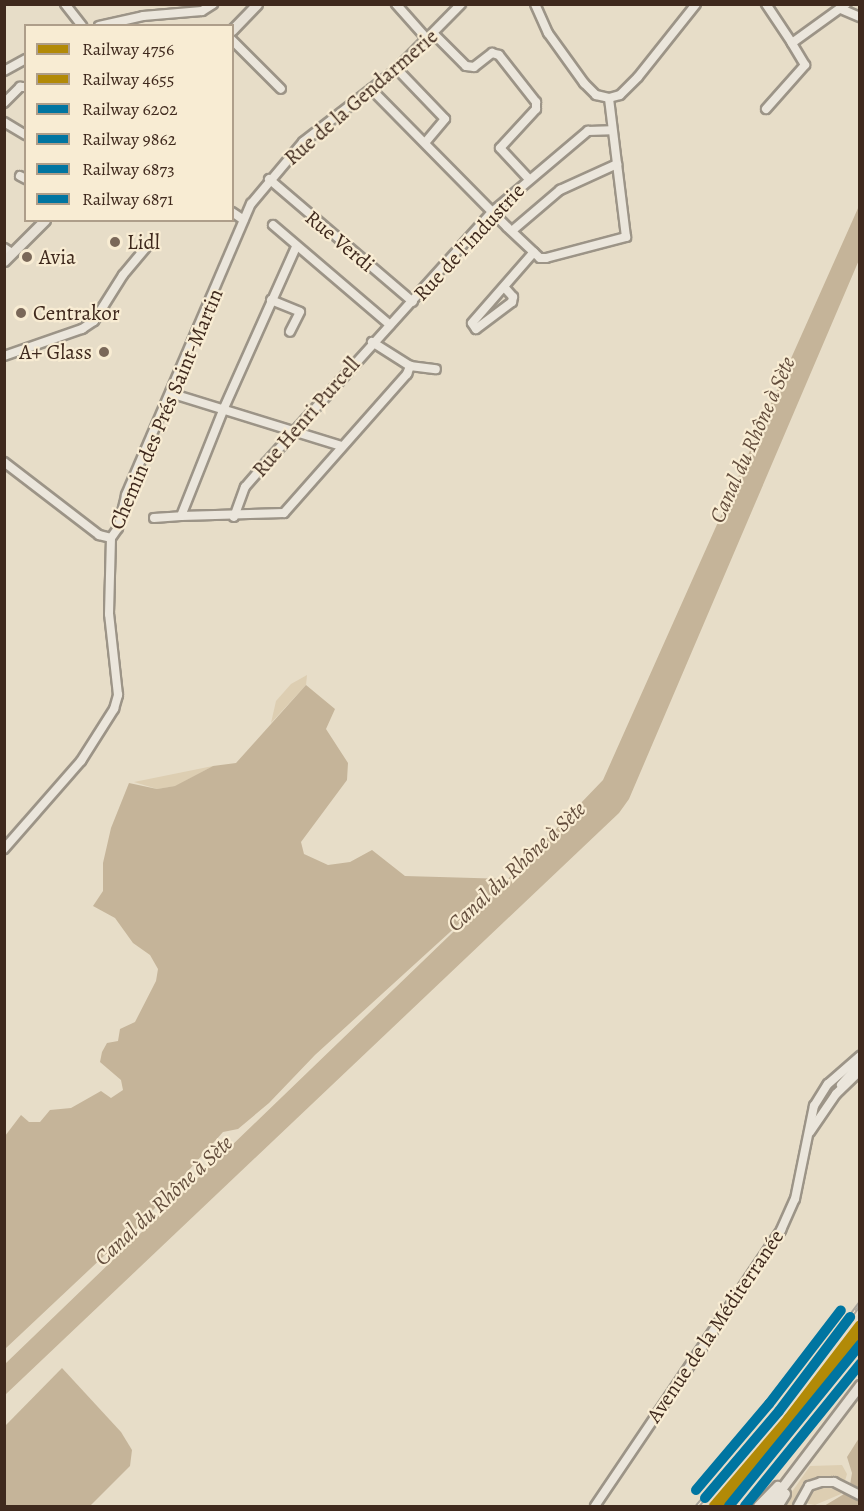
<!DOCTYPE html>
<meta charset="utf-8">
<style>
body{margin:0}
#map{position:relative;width:864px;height:1511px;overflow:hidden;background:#e7ddc8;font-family:Alegreya,serif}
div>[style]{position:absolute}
.green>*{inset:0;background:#ddceb2}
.water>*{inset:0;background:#c5b499}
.roads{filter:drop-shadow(2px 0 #9c9487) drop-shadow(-2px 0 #9c9487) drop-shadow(0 2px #9c9487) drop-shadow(0 -2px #9c9487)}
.minor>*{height:8px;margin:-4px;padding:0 4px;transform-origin:4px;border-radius:4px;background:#ebe6dc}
.major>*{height:9px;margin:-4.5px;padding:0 4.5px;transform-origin:4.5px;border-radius:4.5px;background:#e7e1d6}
.rail>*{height:4.5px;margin-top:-2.25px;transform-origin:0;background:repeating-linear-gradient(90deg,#f8ecd3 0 7px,#aca79e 0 14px);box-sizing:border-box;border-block:2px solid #aca79e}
.rail-1>*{height:10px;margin:-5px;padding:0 5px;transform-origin:5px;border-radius:5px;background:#b28a07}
.rail-2>*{height:10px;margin:-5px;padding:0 5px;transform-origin:5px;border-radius:5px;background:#b28a07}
.rail-3>*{height:10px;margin:-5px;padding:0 5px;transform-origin:5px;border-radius:5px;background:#0075a1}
.rail-4>*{height:10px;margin:-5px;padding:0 5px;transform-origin:5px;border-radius:5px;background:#0075a1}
.rail-5>*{height:10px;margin:-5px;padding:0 5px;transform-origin:5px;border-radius:5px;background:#0075a1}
.rail-6>*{height:10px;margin:-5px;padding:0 5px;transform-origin:5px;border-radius:5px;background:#0075a1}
.dots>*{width:16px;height:16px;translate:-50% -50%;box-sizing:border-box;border:3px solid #f8ecd3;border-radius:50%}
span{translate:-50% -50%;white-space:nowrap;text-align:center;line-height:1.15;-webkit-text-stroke:4.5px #f8ecd3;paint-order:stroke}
.street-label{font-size:21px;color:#3f291d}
.poi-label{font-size:21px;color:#3f291d}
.left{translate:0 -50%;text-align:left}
.right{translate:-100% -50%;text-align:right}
.water-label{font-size:22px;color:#634d3c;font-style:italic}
.frame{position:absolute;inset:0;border:6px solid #3f291d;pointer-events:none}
.legend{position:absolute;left:24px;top:24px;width:210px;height:198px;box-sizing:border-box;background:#f8ecd3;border:2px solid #ae9e8a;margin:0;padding:8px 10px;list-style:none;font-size:18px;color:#3f291d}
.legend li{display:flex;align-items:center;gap:12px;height:30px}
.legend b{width:30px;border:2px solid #ae9e8a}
</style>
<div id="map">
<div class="green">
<div style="clip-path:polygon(307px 675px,306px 685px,271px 723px,276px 701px,291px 684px)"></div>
<div style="clip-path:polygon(213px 766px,176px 786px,157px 789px,134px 782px)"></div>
<div style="clip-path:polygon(842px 1465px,847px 1474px,841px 1494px,815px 1505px,804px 1503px,812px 1491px,825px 1487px,835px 1489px,839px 1480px,815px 1479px,801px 1488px,792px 1506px,782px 1506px,810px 1466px)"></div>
</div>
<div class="water">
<div style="clip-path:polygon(859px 206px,859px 260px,629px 799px,619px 813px,5px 1395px,5px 1364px,505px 882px,315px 1055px,269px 1103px,238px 1129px,223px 1132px,120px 1247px,106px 1254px,5px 1349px,5px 1136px,21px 1115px,29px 1122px,40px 1122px,50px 1110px,71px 1108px,101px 1091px,111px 1098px,123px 1090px,121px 1080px,100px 1062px,102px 1052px,107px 1043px,118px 1041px,120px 1029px,135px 1022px,156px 981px,158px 969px,150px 955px,133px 943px,115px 918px,93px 906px,103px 891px,103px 863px,111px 828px,129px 783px,157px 789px,175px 786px,213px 766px,236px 763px,306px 685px,335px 709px,326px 729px,348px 763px,347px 780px,301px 842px,304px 854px,328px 865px,350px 862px,372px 850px,405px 876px,508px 879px,603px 780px)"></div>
<div style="clip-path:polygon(62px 1368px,121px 1432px,132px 1450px,130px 1466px,90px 1506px,5px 1506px,5px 1426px)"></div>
<div style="clip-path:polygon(859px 1438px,859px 1506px,824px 1506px,849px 1491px,852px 1473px,847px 1457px)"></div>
</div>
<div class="roads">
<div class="minor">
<div style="left:65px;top:4px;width:28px;rotate:52deg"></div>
<div style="left:396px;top:4px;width:48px;rotate:48.4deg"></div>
<div style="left:535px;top:4px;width:32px;rotate:66deg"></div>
<div style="left:548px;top:33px;width:62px;rotate:54.2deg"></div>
<div style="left:584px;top:83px;width:17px;rotate:45deg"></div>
<div style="left:596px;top:95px;width:13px;rotate:13deg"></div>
<div style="left:609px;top:98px;width:11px;rotate:-15deg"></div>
<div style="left:620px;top:95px;width:25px;rotate:-45deg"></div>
<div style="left:638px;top:77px;width:93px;rotate:-51.5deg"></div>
<div style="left:766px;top:4px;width:47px;rotate:56.3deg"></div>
<div style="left:792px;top:43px;width:67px;rotate:-35.8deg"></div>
<div style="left:841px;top:9px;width:21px;rotate:23deg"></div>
<div style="left:99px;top:26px;width:45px;rotate:-12.8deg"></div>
<div style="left:143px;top:16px;width:59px;rotate:-4.8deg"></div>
<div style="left:202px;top:11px;width:13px;rotate:-32deg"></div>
<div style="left:434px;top:34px;width:45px;rotate:45deg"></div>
<div style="left:466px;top:66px;width:8px;rotate:7deg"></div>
<div style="left:474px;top:67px;width:23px;rotate:-38deg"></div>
<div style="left:492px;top:53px;width:7px;rotate:16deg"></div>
<div style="left:499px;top:55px;width:60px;rotate:51.8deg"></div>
<div style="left:536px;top:102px;width:7px;rotate:90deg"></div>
<div style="left:536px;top:109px;width:53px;rotate:132.7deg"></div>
<div style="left:500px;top:148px;width:41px;rotate:47deg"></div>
<div style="left:232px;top:40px;width:69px;rotate:45deg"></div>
<div style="left:397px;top:69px;width:69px;rotate:46.2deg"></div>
<div style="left:445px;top:119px;width:31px;rotate:130deg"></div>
<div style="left:4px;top:71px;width:25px;rotate:-29deg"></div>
<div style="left:371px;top:89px;width:194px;rotate:45.4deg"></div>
<div style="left:507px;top:227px;width:45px;rotate:43.2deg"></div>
<div style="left:540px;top:258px;width:6px"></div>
<div style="left:546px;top:258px;width:83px;rotate:-14.7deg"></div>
<div style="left:626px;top:237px;width:140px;rotate:-97deg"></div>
<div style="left:4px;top:103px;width:23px;rotate:-45deg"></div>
<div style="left:20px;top:87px;width:6px"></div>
<div style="left:766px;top:109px;width:59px;rotate:-48.4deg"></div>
<div style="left:805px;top:65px;width:26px;rotate:-121deg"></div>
<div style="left:4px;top:122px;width:26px;rotate:31deg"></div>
<div style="left:20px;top:176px;width:7px;rotate:27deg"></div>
<div style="left:269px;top:179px;width:189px;rotate:40.5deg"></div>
<div style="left:232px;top:212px;width:14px;rotate:34deg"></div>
<div style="left:273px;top:225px;width:154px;rotate:40.5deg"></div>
<div style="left:513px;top:230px;width:62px;rotate:-40.4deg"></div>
<div style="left:560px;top:190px;width:63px;rotate:-24.5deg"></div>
<div style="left:296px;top:247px;width:176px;rotate:114.1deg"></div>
<div style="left:224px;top:408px;width:116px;rotate:111.7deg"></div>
<div style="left:181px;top:516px;width:103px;rotate:-1.7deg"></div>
<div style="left:284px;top:513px;width:186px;rotate:-48.5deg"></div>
<div style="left:407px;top:374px;width:9px;rotate:-69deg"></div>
<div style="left:410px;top:366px;width:45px;rotate:-147.7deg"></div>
<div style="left:4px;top:248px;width:9px;rotate:32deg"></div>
<div style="left:505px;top:288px;width:12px;rotate:48deg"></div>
<div style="left:513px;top:297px;width:5px;rotate:101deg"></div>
<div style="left:512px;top:302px;width:45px;rotate:143.1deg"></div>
<div style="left:476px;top:329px;width:7px;rotate:-124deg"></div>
<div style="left:472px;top:323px;width:94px;rotate:-48.9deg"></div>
<div style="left:271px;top:300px;width:31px;rotate:22deg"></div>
<div style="left:300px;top:312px;width:22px;rotate:117deg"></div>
<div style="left:4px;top:356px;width:83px;rotate:-19.1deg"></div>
<div style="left:82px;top:329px;width:14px;rotate:-34deg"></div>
<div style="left:94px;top:321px;width:54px;rotate:-57.8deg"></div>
<div style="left:123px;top:275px;width:35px;rotate:-50deg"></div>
<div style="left:410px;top:366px;width:26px;rotate:7deg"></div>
<div style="left:170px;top:393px;width:179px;rotate:17.2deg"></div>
<div style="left:4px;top:462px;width:120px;rotate:37.5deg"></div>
<div style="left:99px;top:535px;width:12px;rotate:14deg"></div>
<div style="left:234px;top:517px;width:32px;rotate:-70deg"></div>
<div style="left:245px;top:487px;width:32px;rotate:-49deg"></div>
<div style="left:266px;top:463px;width:338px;rotate:-48deg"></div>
<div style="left:492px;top:212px;width:126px;rotate:-40.2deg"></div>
<div style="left:588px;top:131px;width:23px;rotate:-2deg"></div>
<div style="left:154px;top:518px;width:27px;rotate:-4deg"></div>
<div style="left:4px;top:849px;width:117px;rotate:-48.8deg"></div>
<div style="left:81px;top:761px;width:62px;rotate:-57.6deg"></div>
<div style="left:114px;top:709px;width:15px;rotate:-74deg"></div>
<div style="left:118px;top:695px;width:81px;rotate:-96.3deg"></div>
<div style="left:109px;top:614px;width:76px;rotate:-88.5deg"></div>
<div style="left:111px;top:538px;width:12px;rotate:-55deg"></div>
<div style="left:118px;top:528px;width:34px;rotate:-76deg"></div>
<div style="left:126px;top:495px;width:317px;rotate:-66.8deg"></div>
<div style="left:251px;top:204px;width:81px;rotate:-50deg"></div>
<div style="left:303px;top:142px;width:119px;rotate:-37.8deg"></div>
<div style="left:397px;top:69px;width:91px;rotate:-45.4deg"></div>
<div style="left:841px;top:1085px;width:28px;rotate:-48deg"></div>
<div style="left:810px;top:1132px;width:46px;rotate:-55.6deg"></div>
<div style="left:836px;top:1094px;width:33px;rotate:-44deg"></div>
<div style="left:595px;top:1506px;width:333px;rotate:-56deg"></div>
<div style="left:781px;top:1230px;width:34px;rotate:-66deg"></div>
<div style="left:795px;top:1199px;width:95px;rotate:-78.5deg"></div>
<div style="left:814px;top:1106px;width:26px;rotate:-58deg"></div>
<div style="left:828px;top:1084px;width:43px;rotate:-41.2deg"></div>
<div style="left:798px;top:1506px;width:23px;rotate:-61deg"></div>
<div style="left:809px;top:1486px;width:13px;rotate:-18deg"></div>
<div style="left:821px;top:1482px;width:13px"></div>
<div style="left:834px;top:1482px;width:29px;rotate:27deg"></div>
</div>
<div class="major">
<div style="left:232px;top:30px;width:36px;rotate:-46deg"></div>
<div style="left:4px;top:261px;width:58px;rotate:-45deg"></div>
<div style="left:758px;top:1506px;width:28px;rotate:-46deg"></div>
<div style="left:768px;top:1506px;width:152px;rotate:-52.8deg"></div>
<div style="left:777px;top:1506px;width:15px;rotate:-58deg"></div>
</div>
</div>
<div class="rail">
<div style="left:697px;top:1506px;width:147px;rotate:-49.7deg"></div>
<div style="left:792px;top:1394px;width:114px;rotate:-53.2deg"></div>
</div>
<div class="rail-1">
<div style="left:719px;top:1506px;width:112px;rotate:-49.3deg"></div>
<div style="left:792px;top:1421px;width:112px;rotate:-52.6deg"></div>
</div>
<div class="rail-2">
<div style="left:714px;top:1506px;width:114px;rotate:-49.6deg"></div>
<div style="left:788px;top:1419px;width:118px;rotate:-52.5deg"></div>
</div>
<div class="rail-3">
<div style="left:729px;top:1506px;width:208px;rotate:-50.9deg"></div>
</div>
<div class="rail-4">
<div style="left:705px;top:1498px;width:114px;rotate:-49.6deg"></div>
<div style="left:779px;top:1411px;width:118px;rotate:-52.9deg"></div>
</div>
<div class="rail-5">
<div style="left:745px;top:1506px;width:183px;rotate:-51deg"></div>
</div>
<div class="rail-6">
<div style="left:696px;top:1490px;width:113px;rotate:-49.7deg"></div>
<div style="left:769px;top:1404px;width:118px;rotate:-52.5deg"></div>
</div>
<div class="dots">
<div style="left:115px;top:242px;background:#7a6859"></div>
<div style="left:27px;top:257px;background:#7a6859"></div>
<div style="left:21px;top:313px;background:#7a6859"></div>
<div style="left:104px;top:352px;background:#7a6859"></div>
</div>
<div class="street-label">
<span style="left:361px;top:97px;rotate:-41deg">Rue de la Gendarmerie</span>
<span style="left:340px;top:241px;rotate:40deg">Rue Verdi</span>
<span style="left:469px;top:242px;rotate:-47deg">Rue de l'Industrie</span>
<span style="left:166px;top:409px;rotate:-67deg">Chemin des Prés Saint-Martin</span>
<span style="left:306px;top:417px;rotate:-49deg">Rue Henri Purcell</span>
<span style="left:715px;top:1326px;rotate:-56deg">Avenue de la Méditerranée</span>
</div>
<div class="poi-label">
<span class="left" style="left:127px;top:242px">Lidl</span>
<span class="left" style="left:39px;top:257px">Avia</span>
<span class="left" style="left:33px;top:313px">Centrakor</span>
<span class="right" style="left:92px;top:352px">A+ Glass</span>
</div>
<div class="water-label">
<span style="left:753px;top:440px;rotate:-66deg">Canal du Rhône à Sète</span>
<span style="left:517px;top:867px;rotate:-43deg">Canal du Rhône à Sète</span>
<span style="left:164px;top:1201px;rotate:-43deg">Canal du Rhône à Sète</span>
</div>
<div class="frame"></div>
<ul class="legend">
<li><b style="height:8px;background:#b28a07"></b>Railway 4756</li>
<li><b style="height:8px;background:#b28a07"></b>Railway 4655</li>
<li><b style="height:8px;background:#0075a1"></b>Railway 6202</li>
<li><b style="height:8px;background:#0075a1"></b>Railway 9862</li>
<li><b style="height:8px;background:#0075a1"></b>Railway 6873</li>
<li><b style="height:8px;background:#0075a1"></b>Railway 6871</li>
</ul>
</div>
